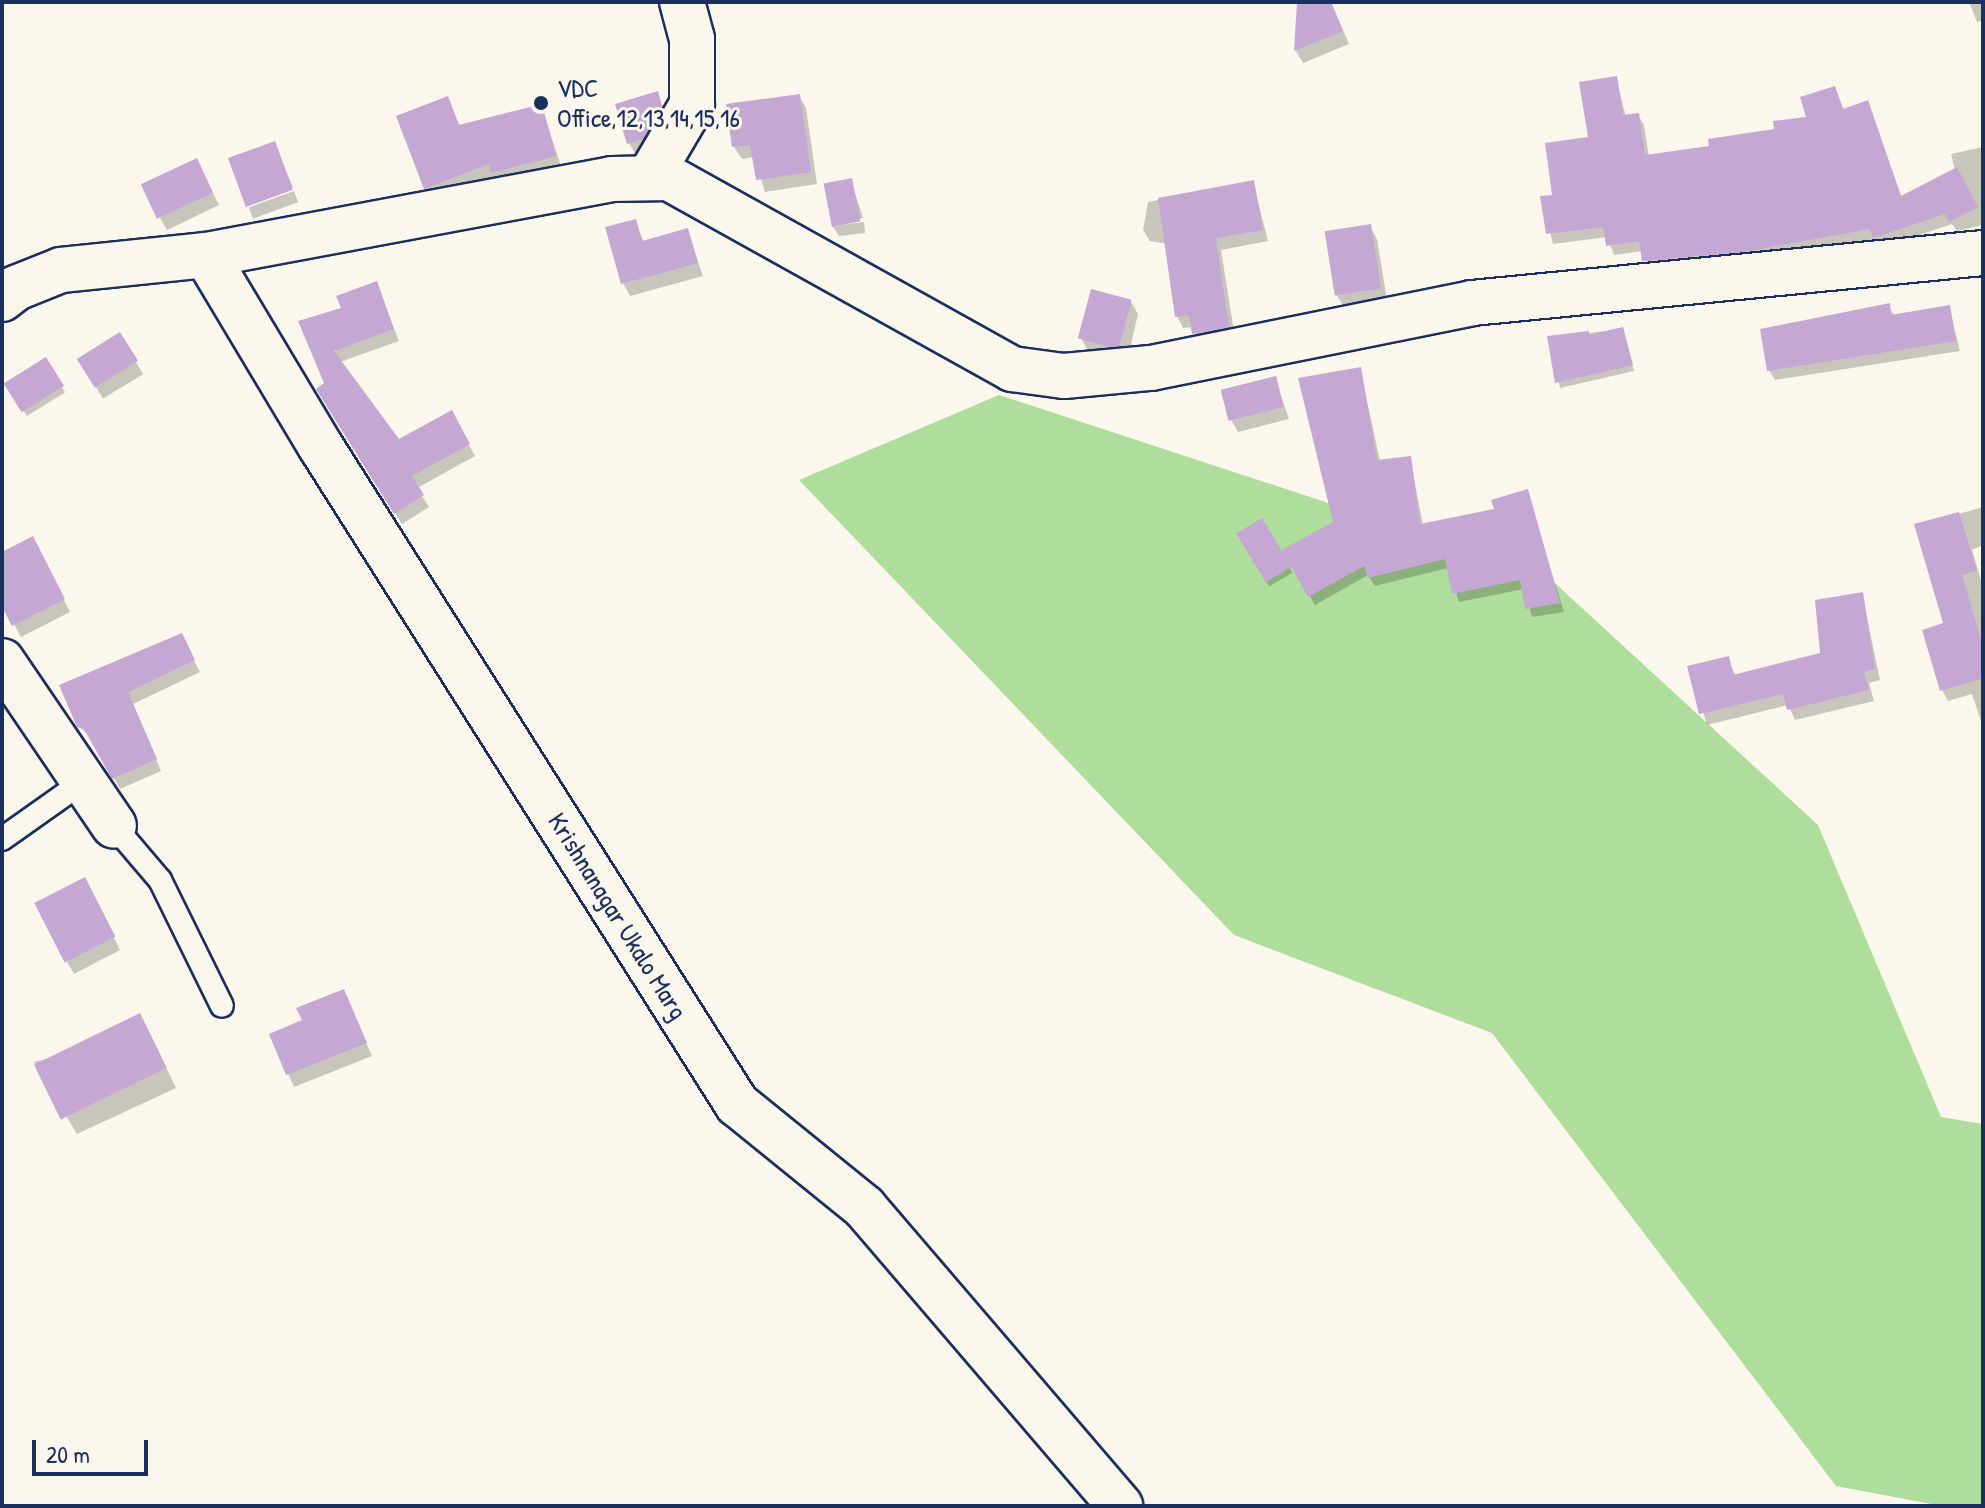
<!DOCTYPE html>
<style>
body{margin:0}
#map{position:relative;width:1985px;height:1508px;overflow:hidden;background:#fbf7ec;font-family:"Patrick Hand",sans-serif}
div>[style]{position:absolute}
.green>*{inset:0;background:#afdd9c}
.shadow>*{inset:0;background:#0003;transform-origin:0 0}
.building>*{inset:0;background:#c5a7d4;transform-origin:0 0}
.roads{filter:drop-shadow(2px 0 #1b2f5e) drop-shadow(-2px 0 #1b2f5e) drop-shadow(0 2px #1b2f5e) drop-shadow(0 -2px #1b2f5e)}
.service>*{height:22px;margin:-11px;padding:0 11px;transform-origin:11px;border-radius:11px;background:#fbf7ec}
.minor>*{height:44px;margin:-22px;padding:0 22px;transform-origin:22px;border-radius:22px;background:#fbf7ec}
.secondary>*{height:44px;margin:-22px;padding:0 22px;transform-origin:22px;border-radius:22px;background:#fbf7ec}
.dots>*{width:22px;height:22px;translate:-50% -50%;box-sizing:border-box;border:4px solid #fbf7ec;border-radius:50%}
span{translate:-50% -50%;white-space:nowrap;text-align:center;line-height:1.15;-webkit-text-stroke:6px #fbf7ec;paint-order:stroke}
.poi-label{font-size:26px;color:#1b2f5e}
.left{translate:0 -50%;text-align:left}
.street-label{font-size:26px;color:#1b2f5e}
.frame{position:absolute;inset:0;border:4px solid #1b2f5e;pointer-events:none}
.scale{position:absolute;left:32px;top:1440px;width:116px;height:36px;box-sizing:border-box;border:4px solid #1b2f5e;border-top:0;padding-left:10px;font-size:24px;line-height:28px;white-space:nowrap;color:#1b2f5e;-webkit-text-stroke:6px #fbf7ec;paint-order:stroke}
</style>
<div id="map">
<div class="green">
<div style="clip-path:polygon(999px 395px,1545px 574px,1818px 825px,1941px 1117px,1983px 1124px,1983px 1506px,1942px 1506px,1836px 1486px,1492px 1033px,1234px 935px,799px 480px)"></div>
</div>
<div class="shadow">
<div style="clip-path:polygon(1331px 2px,1349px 44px,1303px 63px,1296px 51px,1299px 4px)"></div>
<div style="clip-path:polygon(1969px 2px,1983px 2px,1983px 21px,1977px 22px)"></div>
<div style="clip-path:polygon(1616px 78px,1626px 117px,1638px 115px,1644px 125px,1649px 157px,1711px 148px,1809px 119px,1834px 88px,1844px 110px,1867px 102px,1902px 198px,1955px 170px,1951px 154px,1983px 147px,1983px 225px,1957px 231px,1952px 224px,1881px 248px,1876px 239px,1757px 260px,1650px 271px,1642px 251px,1614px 255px,1607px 237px,1553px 244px,1542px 198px,1555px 196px,1590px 139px)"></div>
<div style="clip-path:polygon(657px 94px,668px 120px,650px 151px,636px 155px,629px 143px)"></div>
<div style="clip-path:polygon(799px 96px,806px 108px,817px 184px,765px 192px,754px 157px,742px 159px,734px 147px)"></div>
<div style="clip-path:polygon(447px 98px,460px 127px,541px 106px,562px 169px,500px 185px,495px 176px,433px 200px,425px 188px)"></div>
<div style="clip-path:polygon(274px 144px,293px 187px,248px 204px)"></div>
<div style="clip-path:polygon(203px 173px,219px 205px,167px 230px,160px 218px)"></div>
<div style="clip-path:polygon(851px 180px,863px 218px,833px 226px,864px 222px,865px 233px,839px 236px,831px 224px)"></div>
<div style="clip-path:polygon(1253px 182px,1268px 241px,1221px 250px,1235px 338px,1200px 345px,1193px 327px,1183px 328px,1177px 316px,1167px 244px,1150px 241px,1143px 230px,1148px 202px)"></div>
<div style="left:294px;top:191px;width:12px;height:48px;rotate:70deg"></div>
<div style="clip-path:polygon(635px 221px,644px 242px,687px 230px,703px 276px,630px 296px,623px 283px)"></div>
<div style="clip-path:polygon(1370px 227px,1377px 239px,1387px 300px,1344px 307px,1336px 294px)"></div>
<div style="clip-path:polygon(376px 284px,399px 341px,340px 362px,398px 442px,451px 413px,475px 456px,417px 488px,429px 507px,402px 524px,325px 401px,343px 309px)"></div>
<div style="clip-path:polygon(1131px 302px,1138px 314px,1128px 357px,1088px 351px,1081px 338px)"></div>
<div style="clip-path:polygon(1888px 306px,1895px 316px,1949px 307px,1960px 351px,1775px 380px,1769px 370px)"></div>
<div style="clip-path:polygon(1622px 329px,1634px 371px,1560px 388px,1549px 338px)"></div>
<div style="left:119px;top:334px;width:47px;height:47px;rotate:59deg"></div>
<div style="left:45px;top:360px;width:38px;height:45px;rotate:58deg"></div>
<div style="clip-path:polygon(1360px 369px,1380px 461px,1410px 458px,1423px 525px,1496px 511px,1527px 492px,1564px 612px,1532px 617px,1524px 589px,1459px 602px,1448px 568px,1375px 586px,1368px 575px,1315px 605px,1285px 551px,1335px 523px)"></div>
<div style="clip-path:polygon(1275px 379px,1289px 419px,1238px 432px,1231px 420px)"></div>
<div style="clip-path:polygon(1983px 507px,1983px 545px,1972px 550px,1983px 587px,1983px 727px,1972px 694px,1948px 701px,1942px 690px,1946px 625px,1917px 526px)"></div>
<div style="left:1262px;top:520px;width:61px;height:27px;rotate:60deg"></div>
<div style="clip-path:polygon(39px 551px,70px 612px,21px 637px,2px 602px,2px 554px)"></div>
<div style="clip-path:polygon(1862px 594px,1880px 680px,1869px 683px,1874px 701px,1795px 720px,1788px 705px,1707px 725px,1690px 668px,1728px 659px,1736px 676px,1822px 655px)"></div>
<div style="clip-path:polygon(187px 647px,200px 672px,133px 704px,161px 771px,120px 789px,93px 740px,79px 726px)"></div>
<div style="clip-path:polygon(91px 892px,120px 950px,74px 974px,67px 962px)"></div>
<div style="clip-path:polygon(343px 991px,372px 1056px,294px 1087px,271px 1035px,304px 1021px)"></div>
<div style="clip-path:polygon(150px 1034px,176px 1088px,77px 1134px,34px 1062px)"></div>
</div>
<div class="building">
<div style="clip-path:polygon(1297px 2px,1331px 2px,1343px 31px,1294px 51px)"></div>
<div style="clip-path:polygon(1617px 76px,1623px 115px,1639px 113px,1645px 155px,1709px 146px,1708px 139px,1774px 129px,1773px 121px,1806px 117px,1800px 97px,1835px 86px,1843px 109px,1868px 100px,1901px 196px,1957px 167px,1978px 207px,1949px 222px,1945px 214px,1873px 238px,1870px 229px,1750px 251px,1642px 261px,1639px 241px,1606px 246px,1603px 227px,1546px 234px,1540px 196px,1552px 195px,1545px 143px,1588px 137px,1579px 82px)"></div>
<div style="clip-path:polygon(658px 91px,662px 106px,643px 139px,627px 144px,615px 104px)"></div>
<div style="clip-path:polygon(800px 94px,811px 172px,756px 180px,750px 145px,732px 147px,726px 104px)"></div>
<div style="clip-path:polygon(448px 96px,459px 125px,542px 104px,556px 156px,491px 173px,489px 164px,424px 189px,396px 116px)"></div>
<div style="left:275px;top:141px;width:52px;height:50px;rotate:70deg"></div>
<div style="left:197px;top:158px;width:38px;height:62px;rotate:65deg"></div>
<div style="left:852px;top:178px;width:44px;height:29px;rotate:79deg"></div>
<div style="clip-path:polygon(1254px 180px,1263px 230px,1216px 238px,1229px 327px,1192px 334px,1189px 315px,1175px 317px,1158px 198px)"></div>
<div style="clip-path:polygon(636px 219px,642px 241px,688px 228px,698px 263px,621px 284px,605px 227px)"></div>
<div style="left:1371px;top:224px;width:65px;height:47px;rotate:81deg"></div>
<div style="clip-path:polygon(377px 281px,394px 329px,334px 351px,399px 439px,452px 410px,470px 444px,412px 476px,424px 495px,394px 514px,316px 389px,324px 383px,298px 321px,341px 308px,336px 296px)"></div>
<div style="left:1091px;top:289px;width:42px;height:51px;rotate:15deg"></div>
<div style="clip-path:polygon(1890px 303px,1891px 315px,1950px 305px,1956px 341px,1767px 371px,1760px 329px)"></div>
<div style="clip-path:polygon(1623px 327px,1633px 365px,1555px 383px,1547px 336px,1589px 331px,1589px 335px)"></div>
<div style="left:120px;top:332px;width:34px;height:51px;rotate:58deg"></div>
<div style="left:46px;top:357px;width:34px;height:50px;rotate:58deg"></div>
<div style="clip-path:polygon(1361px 367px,1377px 460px,1411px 456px,1420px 524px,1494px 509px,1491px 500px,1528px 489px,1560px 603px,1525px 609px,1520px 580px,1452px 594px,1445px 559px,1368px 578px,1364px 566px,1308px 597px,1282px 550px,1333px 522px,1298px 378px)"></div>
<div style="left:1276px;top:376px;width:32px;height:57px;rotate:76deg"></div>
<div style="clip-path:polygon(1959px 512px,1977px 571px,1962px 575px,1983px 646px,1983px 678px,1940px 691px,1922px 630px,1943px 623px,1914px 524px)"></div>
<div style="left:1262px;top:518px;width:57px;height:30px;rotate:59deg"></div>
<div style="clip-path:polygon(33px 536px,65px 599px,12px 626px,2px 607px,2px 552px)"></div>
<div style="clip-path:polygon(1863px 592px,1875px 669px,1864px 672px,1869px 690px,1787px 710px,1783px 694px,1699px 714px,1687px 666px,1729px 656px,1733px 675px,1820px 653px,1815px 600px)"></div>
<div style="clip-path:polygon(182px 633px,195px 660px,128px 692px,157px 759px,112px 779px,84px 729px,77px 727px,59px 685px)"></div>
<div style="left:85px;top:877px;width:67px;height:57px;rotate:63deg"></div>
<div style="clip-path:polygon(344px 989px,367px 1043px,286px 1075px,269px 1034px,302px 1020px,296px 1008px)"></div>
<div style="left:140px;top:1013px;width:61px;height:118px;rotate:64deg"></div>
</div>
<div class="roads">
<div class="service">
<div style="left:114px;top:826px;width:71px;rotate:49.6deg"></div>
<div style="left:160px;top:880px;width:140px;rotate:63.8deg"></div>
<div style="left:2px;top:839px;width:100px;rotate:-35.3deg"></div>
</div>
<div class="minor">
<div style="left:649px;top:178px;width:85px;rotate:-59.5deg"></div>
<div style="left:692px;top:105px;width:66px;rotate:-90deg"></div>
<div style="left:692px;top:39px;width:38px;rotate:-105deg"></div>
<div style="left:206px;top:255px;width:224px;rotate:59.1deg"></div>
<div style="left:321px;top:447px;width:778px;rotate:57.66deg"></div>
<div style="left:737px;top:1104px;width:164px;rotate:39deg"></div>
<div style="left:864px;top:1207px;width:394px;rotate:49.4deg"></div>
<div style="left:2px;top:661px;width:199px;rotate:55.8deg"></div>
</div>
<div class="secondary">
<div style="left:2px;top:299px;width:18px;rotate:-38deg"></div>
<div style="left:16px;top:288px;width:48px;rotate:-21.8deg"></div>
<div style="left:61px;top:270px;width:146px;rotate:-5.9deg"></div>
<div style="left:206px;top:255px;width:413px;rotate:-10.6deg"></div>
<div style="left:612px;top:179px;width:57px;rotate:-1deg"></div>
<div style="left:669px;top:178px;width:393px;rotate:29.1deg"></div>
<div style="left:1012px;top:369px;width:52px;rotate:7.7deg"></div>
<div style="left:1064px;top:376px;width:87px;rotate:-5.3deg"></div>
<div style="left:1151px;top:368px;width:328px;rotate:-11.4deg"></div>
<div style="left:1472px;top:303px;width:513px;rotate:-5.59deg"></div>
</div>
</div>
<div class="dots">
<div style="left:541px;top:103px;background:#1b2f5e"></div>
</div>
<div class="poi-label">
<span class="left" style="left:557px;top:103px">VDC<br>Office,12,13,14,15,16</span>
</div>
<div class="street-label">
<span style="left:618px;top:916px;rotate:58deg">Krishnanagar Ukalo Marg</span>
</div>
<div class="frame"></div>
<div class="scale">20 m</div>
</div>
